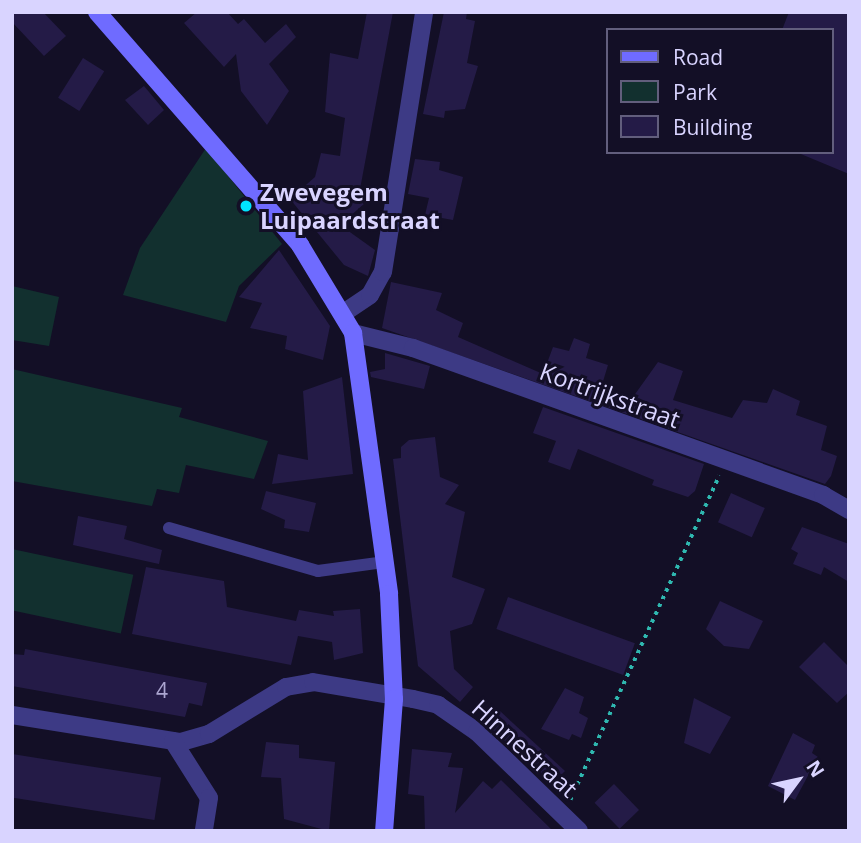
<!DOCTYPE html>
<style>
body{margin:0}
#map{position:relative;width:861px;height:843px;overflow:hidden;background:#130f26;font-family:"Open Sans",sans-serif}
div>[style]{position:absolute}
.green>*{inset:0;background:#12302f;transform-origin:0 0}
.building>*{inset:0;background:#241b47;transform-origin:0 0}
.path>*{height:3.5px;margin-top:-1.75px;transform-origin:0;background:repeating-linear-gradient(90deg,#2fb8b0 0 3.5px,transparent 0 8.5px)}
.lane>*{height:12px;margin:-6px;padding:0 6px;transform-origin:6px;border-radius:6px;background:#3d3a85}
.street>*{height:18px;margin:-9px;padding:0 9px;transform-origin:9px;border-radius:9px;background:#3d3a85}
.secondary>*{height:18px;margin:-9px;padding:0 9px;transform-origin:9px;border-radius:9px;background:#6f6bff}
.dots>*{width:19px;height:19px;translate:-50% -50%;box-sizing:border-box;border:4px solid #130f26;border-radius:50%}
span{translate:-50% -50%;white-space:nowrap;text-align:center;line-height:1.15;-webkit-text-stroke:6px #130f26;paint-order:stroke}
.number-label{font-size:21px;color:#aca6d1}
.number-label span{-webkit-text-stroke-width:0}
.poi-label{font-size:24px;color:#d9d4ff;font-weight:700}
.left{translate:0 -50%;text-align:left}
.street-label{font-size:24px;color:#d9d4ff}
.frame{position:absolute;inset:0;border:14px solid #d9d4ff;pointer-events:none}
.legend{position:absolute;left:606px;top:28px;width:228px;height:126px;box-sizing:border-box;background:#130f26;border:2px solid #625e7d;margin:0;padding:9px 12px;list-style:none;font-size:21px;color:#d9d4ff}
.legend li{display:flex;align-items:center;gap:14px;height:35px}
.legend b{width:35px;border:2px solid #625e7d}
.north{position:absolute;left:763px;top:745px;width:70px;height:70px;-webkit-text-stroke:5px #130f26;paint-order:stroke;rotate:57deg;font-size:19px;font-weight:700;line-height:28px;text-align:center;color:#d9d4ff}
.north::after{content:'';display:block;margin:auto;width:24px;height:32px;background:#d9d4ff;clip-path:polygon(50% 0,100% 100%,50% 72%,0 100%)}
</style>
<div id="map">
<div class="green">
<div style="clip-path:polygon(206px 148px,282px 244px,239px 286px,226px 322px,123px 295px,140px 248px)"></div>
<div style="clip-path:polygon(12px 286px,59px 297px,49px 346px,12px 340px)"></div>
<div style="clip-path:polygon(12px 369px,182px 408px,179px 417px,268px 441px,254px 479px,186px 465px,179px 493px,157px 489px,152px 506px,12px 481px)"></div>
<div style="left:12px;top:549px;width:124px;height:60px;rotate:12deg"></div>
</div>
<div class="building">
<div style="clip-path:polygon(12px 12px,43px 12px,66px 36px,44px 56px,12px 22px)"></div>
<div style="clip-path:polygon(197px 12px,227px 12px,238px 24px,244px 19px,265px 43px,286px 24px,296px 37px,269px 64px,289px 91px,267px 125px,241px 91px,236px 54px,224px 67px,184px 23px)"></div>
<div style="clip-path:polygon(367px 12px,393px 12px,358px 200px,365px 203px,340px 225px,375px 250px,368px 276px,344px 265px,290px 199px,315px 177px,321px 153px,340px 156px,345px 118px,325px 112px,330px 53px,358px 59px)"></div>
<div style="clip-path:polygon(444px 12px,467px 12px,466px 19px,475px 21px,467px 63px,478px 66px,465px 109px,445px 111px,444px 118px,423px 114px)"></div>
<div style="clip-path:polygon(789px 12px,849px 12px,849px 174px,796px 152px,831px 152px,831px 30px,782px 30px)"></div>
<div style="left:83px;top:58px;width:25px;height:47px;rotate:32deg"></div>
<div style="clip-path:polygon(144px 86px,164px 110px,148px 125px,125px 100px)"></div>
<div style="clip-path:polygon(415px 159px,440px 162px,439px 170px,463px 177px,453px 220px,425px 215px,429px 198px,408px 194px)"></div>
<div style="clip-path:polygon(279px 250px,330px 326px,323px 360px,285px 349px,287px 336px,250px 328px,262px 303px,239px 297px)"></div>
<div style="clip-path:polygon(391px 282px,442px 293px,436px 310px,463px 323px,458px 337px,543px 374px,553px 347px,569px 351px,574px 338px,590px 344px,586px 358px,608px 365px,601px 388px,633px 397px,658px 362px,683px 371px,673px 400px,732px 418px,743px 400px,767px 403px,773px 389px,800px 401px,796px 415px,827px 426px,821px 450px,837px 456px,831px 476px,825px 484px,382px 328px)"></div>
<div style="clip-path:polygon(385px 353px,430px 366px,424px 389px,371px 377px,370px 372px,385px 369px)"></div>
<div style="clip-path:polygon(342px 377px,353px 474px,272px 484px,278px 454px,308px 460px,303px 391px)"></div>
<div style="clip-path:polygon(543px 407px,704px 464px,695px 491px,688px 497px,652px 485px,654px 480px,578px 449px,570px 470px,548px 462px,556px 441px,533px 433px)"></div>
<div style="clip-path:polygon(435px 437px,440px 477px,459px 485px,445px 504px,465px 512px,452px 577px,485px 589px,472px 624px,450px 631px,454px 669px,473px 687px,460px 702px,418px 666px,393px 459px,401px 458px,401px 447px,409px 440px)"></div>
<div style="clip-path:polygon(266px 491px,316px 503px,309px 532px,284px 528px,285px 520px,261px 509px)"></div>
<div style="left:731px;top:493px;width:37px;height:32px;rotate:24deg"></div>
<div style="clip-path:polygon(78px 516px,127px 526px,124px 539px,162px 550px,159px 564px,73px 545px)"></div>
<div style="clip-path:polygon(802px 527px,849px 544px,849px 582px,824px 567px,821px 575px,793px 564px,798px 553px,791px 549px)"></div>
<div style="clip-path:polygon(146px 567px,224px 581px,227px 607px,296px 621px,299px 610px,334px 616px,333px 611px,360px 609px,363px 653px,334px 660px,332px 642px,298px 636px,291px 665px,132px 634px)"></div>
<div style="left:508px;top:597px;width:135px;height:34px;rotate:20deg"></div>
<div style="clip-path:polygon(720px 601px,763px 621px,749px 649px,724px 646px,706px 629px)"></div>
<div style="clip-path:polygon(824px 642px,849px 667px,849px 692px,837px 703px,799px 667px)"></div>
<div style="clip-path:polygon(25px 649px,207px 683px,202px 706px,189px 703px,185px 717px,12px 686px,12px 654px,24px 655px)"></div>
<div style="clip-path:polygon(565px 688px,584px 697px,579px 713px,588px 718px,581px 738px,572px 734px,569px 740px,541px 729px)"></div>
<div style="clip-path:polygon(694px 698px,731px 717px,710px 754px,684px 743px)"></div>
<div style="clip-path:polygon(500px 711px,565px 771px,553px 783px,489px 727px)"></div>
<div style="clip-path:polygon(793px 733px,815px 745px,812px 753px,818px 757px,795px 800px,768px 786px)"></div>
<div style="clip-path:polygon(266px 742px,299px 745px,299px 758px,335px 762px,329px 831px,284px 819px,281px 778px,261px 777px)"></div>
<div style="clip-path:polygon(412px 749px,452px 753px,448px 767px,463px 768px,455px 813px,483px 781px,492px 789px,501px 780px,553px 831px,425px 831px,424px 796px,408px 794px)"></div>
<div style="left:12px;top:754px;width:151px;height:43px;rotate:9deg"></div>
<div style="left:614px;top:784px;width:36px;height:27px;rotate:46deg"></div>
</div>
<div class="path">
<div style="left:570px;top:800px;width:357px;rotate:-65.3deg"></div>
</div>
<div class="lane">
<div style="left:169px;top:528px;width:155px;rotate:16.1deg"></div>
<div style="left:318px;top:571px;width:68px;rotate:-7.7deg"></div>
</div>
<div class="street">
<div style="left:345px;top:312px;width:30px;rotate:-34deg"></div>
<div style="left:370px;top:295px;width:26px;rotate:-61deg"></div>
<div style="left:383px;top:272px;width:263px;rotate:-81deg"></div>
<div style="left:353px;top:333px;width:62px;rotate:14deg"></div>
<div style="left:413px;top:348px;width:436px;rotate:19.7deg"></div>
<div style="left:823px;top:495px;width:30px;rotate:30deg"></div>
<div style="left:12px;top:715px;width:171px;rotate:9.1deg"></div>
<div style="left:181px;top:742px;width:29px;rotate:-16deg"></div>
<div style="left:209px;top:734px;width:90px;rotate:-31.4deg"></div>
<div style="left:286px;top:687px;width:27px;rotate:-10deg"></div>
<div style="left:313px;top:682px;width:101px;rotate:9.6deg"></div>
<div style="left:413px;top:699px;width:26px;rotate:13deg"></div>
<div style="left:438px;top:705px;width:47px;rotate:34.7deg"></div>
<div style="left:477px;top:732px;width:142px;rotate:44.1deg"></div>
<div style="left:173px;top:741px;width:67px;rotate:57.7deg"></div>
<div style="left:209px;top:798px;width:33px;rotate:99deg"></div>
</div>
<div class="secondary">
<div style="left:97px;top:12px;width:309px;rotate:48.9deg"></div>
<div style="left:300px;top:245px;width:103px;rotate:58.9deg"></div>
<div style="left:353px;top:333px;width:263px;rotate:82.1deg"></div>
<div style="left:389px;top:594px;width:105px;rotate:87.3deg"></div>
<div style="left:394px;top:699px;width:132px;rotate:94.3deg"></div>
</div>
<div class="dots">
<div style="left:246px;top:206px;background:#00e5ff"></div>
</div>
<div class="number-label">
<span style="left:162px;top:690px">4</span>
</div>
<div class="poi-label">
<span class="left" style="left:260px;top:206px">Zwevegem<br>Luipaardstraat</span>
</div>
<div class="street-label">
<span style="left:610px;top:395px;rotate:20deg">Kortrijkstraat</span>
<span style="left:525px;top:748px;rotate:42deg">Hinnestraat</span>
</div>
<div class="frame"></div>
<ul class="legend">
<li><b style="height:9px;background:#6f6bff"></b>Road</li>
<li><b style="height:19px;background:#12302f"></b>Park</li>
<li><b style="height:19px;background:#241b47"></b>Building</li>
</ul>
<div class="north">N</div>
</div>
